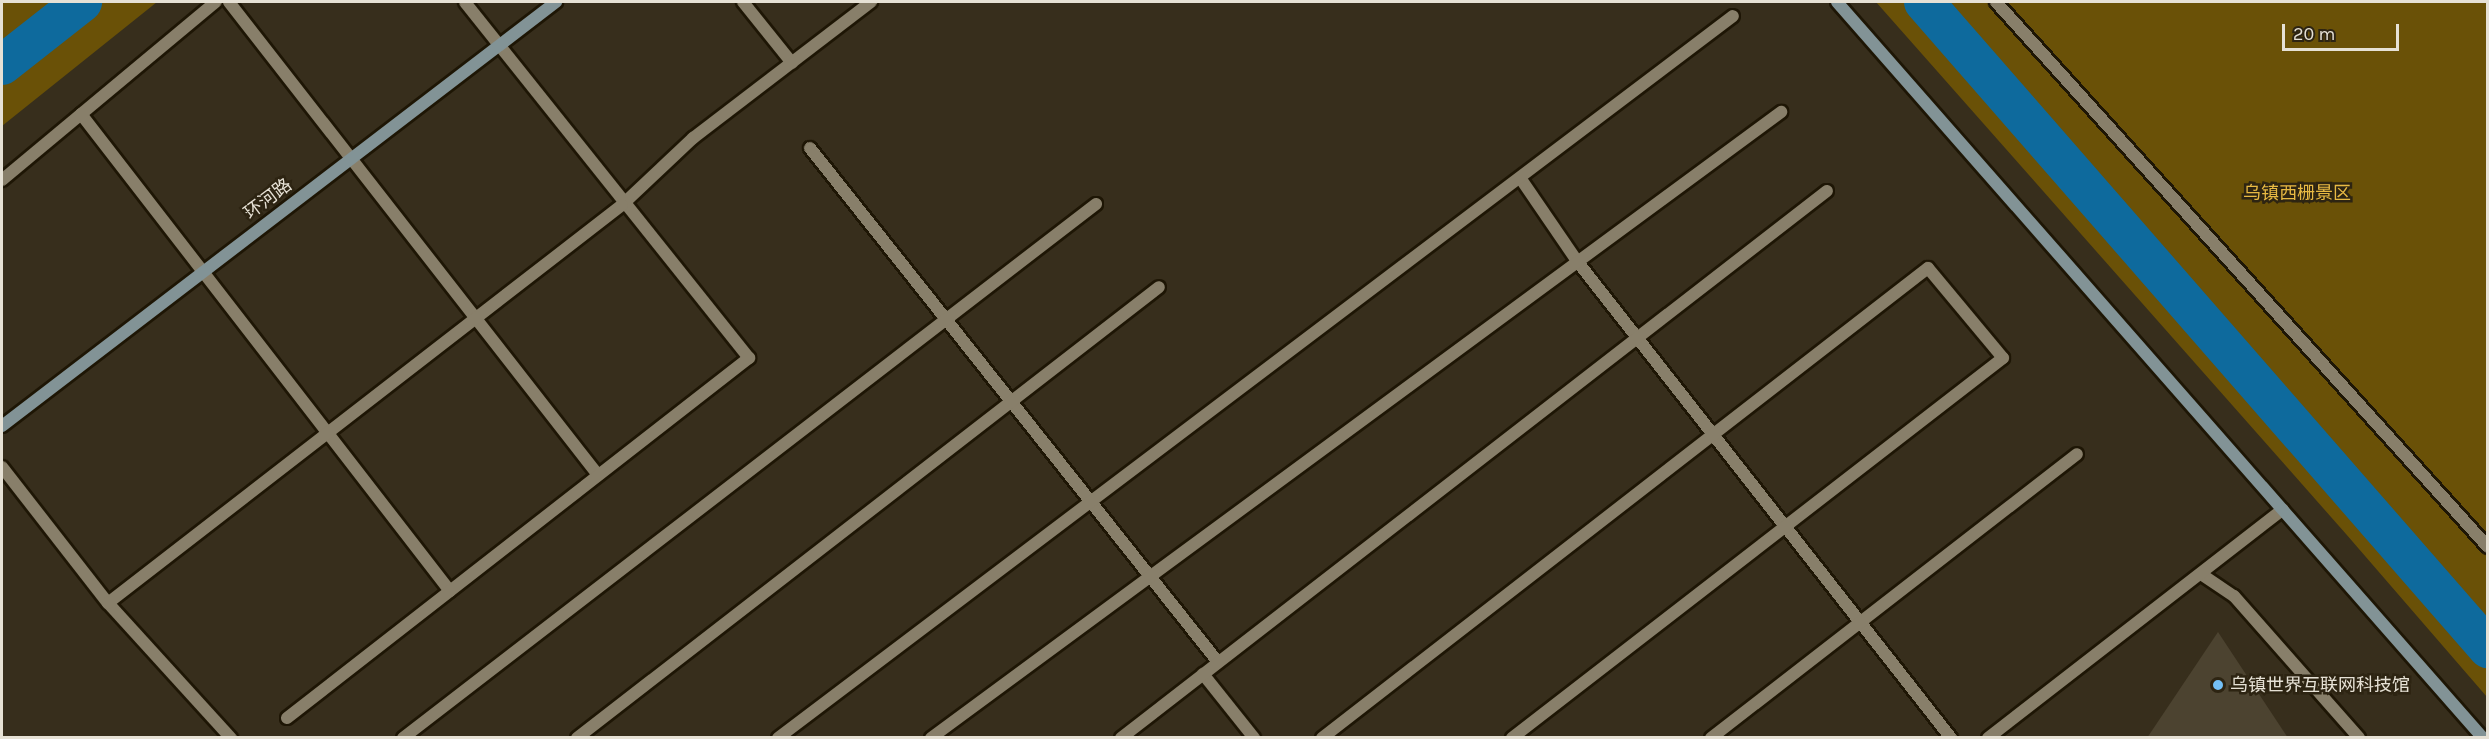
<!DOCTYPE html>
<meta charset="utf-8">
<style>
body{margin:0}
#map{position:relative;width:2489px;height:739px;overflow:hidden;background:#372e1c;font-family:Karla,"Noto Sans SC",sans-serif}
div>[style]{position:absolute}
.green>*{inset:0;background:#6a5107}
.canal>*{height:40px;margin:-20px;padding:0 20px;transform-origin:20px;border-radius:20px;background:#0e6a9d}
.building>*{inset:0;background:#4c4330}
.roads{filter:drop-shadow(2px 0 #1e1605) drop-shadow(-2px 0 #1e1605) drop-shadow(0 2px #1e1605) drop-shadow(0 -2px #1e1605)}
.lane>*{height:12px;margin:-6px;padding:0 6px;transform-origin:6px;border-radius:6px;background:#887f6a}
.street>*{height:12px;margin:-6px;padding:0 6px;transform-origin:6px;border-radius:6px;background:#887f6a}
.secondary>*{height:12px;margin:-6px;padding:0 6px;transform-origin:6px;border-radius:6px;background:#829396}
.dots>*{width:16px;height:16px;translate:-50% -50%;box-sizing:border-box;border:3px solid #2d2412;border-radius:50%}
span{translate:-50% -50%;white-space:nowrap;text-align:center;line-height:1.15;-webkit-text-stroke:5px #2d2412;paint-order:stroke}
.park-label{font-size:18px;color:#e8b943}
.street-label{font-size:18px;color:#e6e1d5}
.poi-label{font-size:18px;color:#e6e1d5}
.left{translate:0 -50%;text-align:left}
.frame{position:absolute;inset:0;border:3px solid #e6e1d5;pointer-events:none}
.scale{position:absolute;left:2282px;top:24px;width:117px;height:27px;box-sizing:border-box;border:3px solid #e6e1d5;border-top:0;padding-left:8px;font-size:18px;line-height:21px;white-space:nowrap;color:#e6e1d5;-webkit-text-stroke:4px #2d2412;paint-order:stroke}
</style>
<div id="map">
<div class="green">
<div style="clip-path:polygon(2px 2px,157px 2px,2px 126px)"></div>
<div style="clip-path:polygon(1876px 2px,2487px 2px,2487px 697px,2346px 534px)"></div>
</div>
<div class="canal">
<div style="left:1924px;top:2px;width:858px;rotate:48.88deg"></div>
<div style="left:2px;top:65px;width:102px;rotate:-38.2deg"></div>
</div>
<div class="building">
<div style="clip-path:polygon(2218px 632px,2288px 738px,2147px 738px)"></div>
</div>
<div class="roads">
<div class="lane">
<div style="left:229px;top:2px;width:600px;rotate:52.04deg"></div>
<div style="left:743px;top:2px;width:78px;rotate:51.2deg"></div>
<div style="left:1996px;top:2px;width:734px;rotate:47.93deg"></div>
<div style="left:81px;top:114px;width:603px;rotate:52.28deg"></div>
<div style="left:810px;top:148px;width:656px;rotate:51.56deg"></div>
<div style="left:1521px;top:179px;width:99px;rotate:55.7deg"></div>
<div style="left:1577px;top:261px;width:606px;rotate:51.9deg"></div>
<div style="left:622px;top:205px;width:98px;rotate:-43.3deg"></div>
<div style="left:693px;top:138px;width:224px;rotate:-37.4deg"></div>
<div style="left:2201px;top:574px;width:40px;rotate:34deg"></div>
<div style="left:2234px;top:596px;width:189px;rotate:48.6deg"></div>
<div style="left:1203px;top:674px;width:82px;rotate:51.4deg"></div>
<div style="left:287px;top:718px;width:586px;rotate:-37.93deg"></div>
<div style="left:749px;top:358px;width:455px;rotate:-128.6deg"></div>
<div style="left:403px;top:738px;width:875px;rotate:-37.62deg"></div>
<div style="left:577px;top:738px;width:736px;rotate:-37.77deg"></div>
<div style="left:778px;top:738px;width:1197px;rotate:-37.09deg"></div>
<div style="left:931px;top:738px;width:1056px;rotate:-36.37deg"></div>
<div style="left:1121px;top:738px;width:893px;rotate:-37.77deg"></div>
<div style="left:1322px;top:738px;width:767px;rotate:-37.8deg"></div>
<div style="left:1928px;top:268px;width:117px;rotate:50.2deg"></div>
<div style="left:2003px;top:358px;width:621px;rotate:142.26deg"></div>
<div style="left:1711px;top:738px;width:463px;rotate:-37.8deg"></div>
<div style="left:1988px;top:738px;width:373px;rotate:-37.8deg"></div>
</div>
<div class="street">
<div style="left:2px;top:180px;width:278px;rotate:-39.8deg"></div>
<div style="left:2px;top:467px;width:172px;rotate:52.1deg"></div>
<div style="left:108px;top:603px;width:183px;rotate:47.7deg"></div>
<div style="left:108px;top:603px;width:650px;rotate:-37.75deg"></div>
</div>
<div class="secondary">
<div style="left:1837px;top:2px;width:979px;rotate:48.73deg"></div>
<div style="left:2px;top:426px;width:698px;rotate:-37.43deg"></div>
</div>
</div>
<div class="dots">
<div style="left:2218px;top:685px;background:#74c0f6"></div>
</div>
<div class="park-label">
<span style="left:2297px;top:193px">乌镇西栅景区</span>
</div>
<div class="street-label">
<span style="left:268px;top:199px;rotate:-37deg">环河路</span>
</div>
<div class="poi-label">
<span class="left" style="left:2230px;top:685px">乌镇世界互联网科技馆</span>
</div>
<div class="frame"></div>
<div class="scale">20 m</div>
</div>
